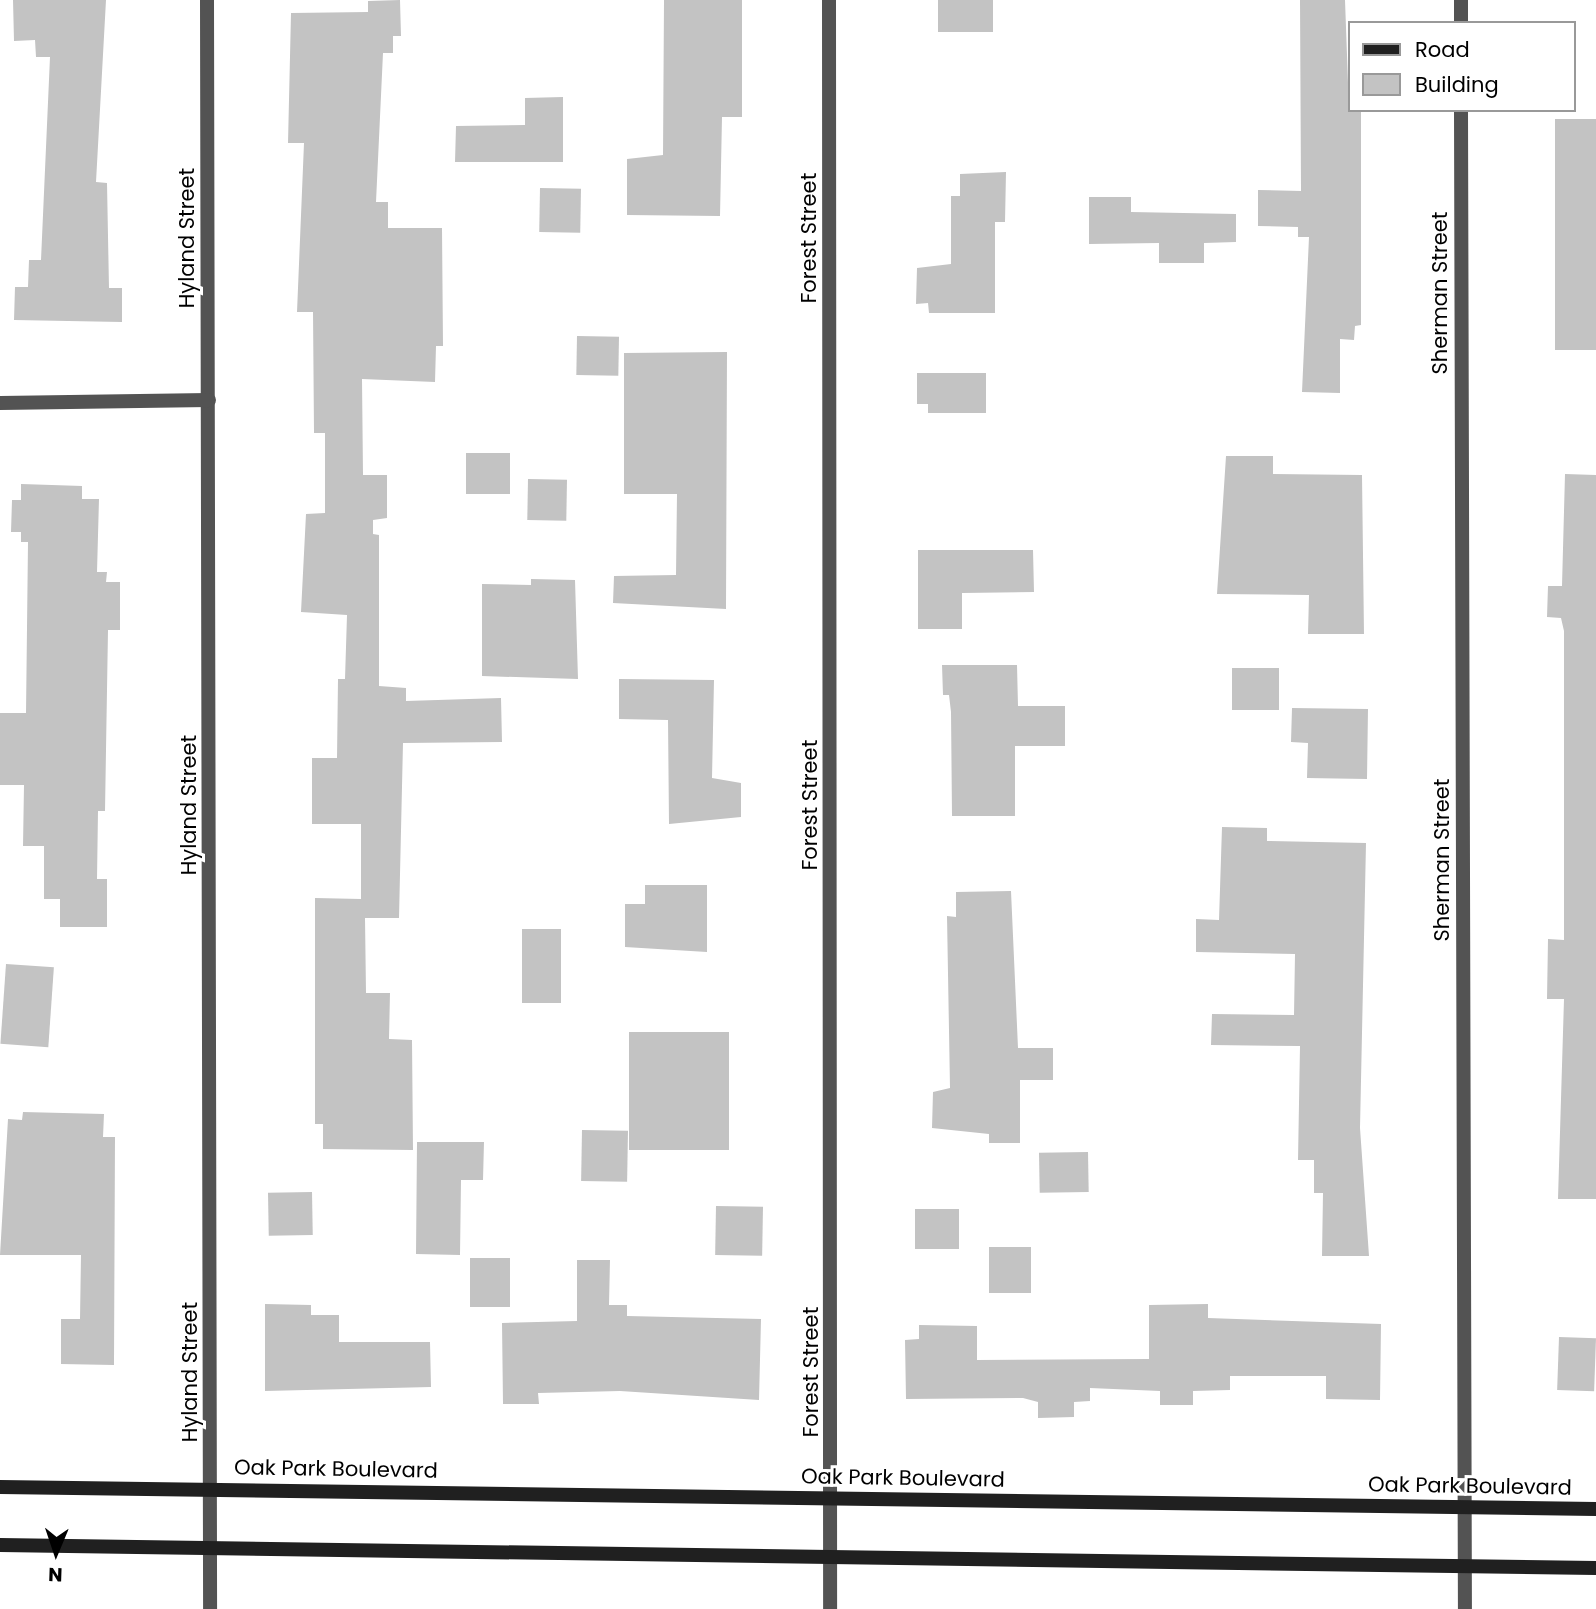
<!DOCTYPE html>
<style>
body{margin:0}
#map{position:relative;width:1596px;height:1609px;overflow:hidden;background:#fff;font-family:Poppins,sans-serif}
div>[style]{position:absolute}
.building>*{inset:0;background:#c3c3c3;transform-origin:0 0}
.street>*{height:14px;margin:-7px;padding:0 7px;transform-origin:7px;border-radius:7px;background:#535353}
.secondary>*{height:14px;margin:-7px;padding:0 7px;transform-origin:7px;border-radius:7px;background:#202020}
span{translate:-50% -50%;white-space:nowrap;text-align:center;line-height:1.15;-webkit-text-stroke:6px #fff;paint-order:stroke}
.street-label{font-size:21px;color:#000}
.legend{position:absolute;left:1348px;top:21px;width:228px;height:91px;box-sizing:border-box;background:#fff;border:2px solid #999;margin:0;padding:9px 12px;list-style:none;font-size:21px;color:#000}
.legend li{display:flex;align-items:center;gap:14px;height:35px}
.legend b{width:35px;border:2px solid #999}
.north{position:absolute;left:21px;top:1518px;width:70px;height:70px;-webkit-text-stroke:5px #fff;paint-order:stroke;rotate:182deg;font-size:19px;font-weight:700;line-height:28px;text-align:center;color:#000}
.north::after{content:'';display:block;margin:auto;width:24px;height:32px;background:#000;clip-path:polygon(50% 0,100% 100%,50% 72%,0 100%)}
</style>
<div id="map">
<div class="building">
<div style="clip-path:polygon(13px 0,106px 0,96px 182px,107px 183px,109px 288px,122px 288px,122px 322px,14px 320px,15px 287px,28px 287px,29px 260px,41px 260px,50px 57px,36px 57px,35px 40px,14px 41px)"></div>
<div style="clip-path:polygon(400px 0,401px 36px,393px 36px,393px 53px,383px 53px,376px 202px,388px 202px,388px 228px,442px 228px,443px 346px,436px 346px,435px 382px,362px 379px,363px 475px,387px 475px,387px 518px,373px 520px,373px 534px,379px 535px,379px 686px,406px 688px,406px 701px,501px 698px,502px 742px,403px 743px,399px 918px,365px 918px,366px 993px,390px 993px,389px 1039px,412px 1040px,413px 1150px,323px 1149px,323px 1124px,315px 1124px,315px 898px,361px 899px,361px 824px,312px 824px,312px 758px,337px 758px,338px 679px,345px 679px,347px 615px,301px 612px,306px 514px,325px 513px,325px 433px,314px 433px,313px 312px,297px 312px,304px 143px,288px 143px,291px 13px,368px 12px,368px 1px)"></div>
<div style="clip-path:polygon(664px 0,742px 0,742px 117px,722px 117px,720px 216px,627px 215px,627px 159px,663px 155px)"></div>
<div style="left:938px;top:0;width:55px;height:32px"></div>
<div style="clip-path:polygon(1300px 0,1345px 0,1349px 110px,1361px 110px,1361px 325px,1355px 326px,1354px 340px,1340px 339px,1340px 393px,1302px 392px,1309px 237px,1298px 237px,1298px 227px,1258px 226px,1258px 190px,1301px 191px)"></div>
<div style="clip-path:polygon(563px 97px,563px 162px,455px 162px,456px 126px,525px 125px,525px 98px)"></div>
<div style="left:1555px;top:119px;width:41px;height:231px"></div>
<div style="clip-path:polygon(1006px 172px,1005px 222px,995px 222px,995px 313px,929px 313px,928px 303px,916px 304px,917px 268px,951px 264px,951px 196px,960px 196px,960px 174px)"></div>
<div style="left:540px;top:188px;width:41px;height:44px;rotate:1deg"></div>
<div style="clip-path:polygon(1089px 197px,1131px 197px,1131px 212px,1236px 214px,1236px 242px,1204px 243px,1204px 263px,1159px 263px,1159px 243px,1089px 244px)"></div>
<div style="left:577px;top:336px;width:42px;height:39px;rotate:1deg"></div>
<div style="clip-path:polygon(727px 352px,726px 609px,613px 603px,614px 576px,676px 575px,677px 494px,624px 494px,624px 353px)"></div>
<div style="clip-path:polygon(917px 373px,986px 373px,986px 413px,928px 413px,928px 404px,917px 404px)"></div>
<div style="left:466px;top:453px;width:44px;height:41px"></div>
<div style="clip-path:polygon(1226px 456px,1273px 456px,1273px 474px,1362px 475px,1364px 634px,1308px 634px,1309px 595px,1217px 594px)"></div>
<div style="clip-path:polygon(1565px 474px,1596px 475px,1596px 1199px,1558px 1199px,1564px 999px,1547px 999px,1548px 939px,1564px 940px,1564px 631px,1561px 618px,1547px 617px,1548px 586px,1562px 586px)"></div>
<div style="left:528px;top:479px;width:39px;height:41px;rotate:1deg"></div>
<div style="clip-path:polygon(21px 484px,82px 486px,82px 499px,99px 499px,97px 572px,107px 572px,106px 582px,120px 582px,120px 630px,108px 630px,105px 811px,98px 811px,97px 879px,107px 879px,107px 927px,60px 927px,60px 899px,44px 899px,44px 846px,23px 846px,24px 785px,0 785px,0 713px,26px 713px,28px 542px,21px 542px,21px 532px,11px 532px,12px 500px,21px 500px)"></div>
<div style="clip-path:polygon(918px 550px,1033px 550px,1034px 592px,962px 593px,962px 629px,918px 629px)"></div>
<div style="clip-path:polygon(531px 579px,575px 580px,578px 679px,482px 676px,482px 584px,531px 585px)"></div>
<div style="clip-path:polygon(942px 665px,1017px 665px,1018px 706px,1065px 706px,1065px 746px,1015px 746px,1015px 816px,952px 816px,951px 712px,949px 695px,943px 695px)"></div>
<div style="left:1232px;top:668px;width:47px;height:42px"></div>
<div style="clip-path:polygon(619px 679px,714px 680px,712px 778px,741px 783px,741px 817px,669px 824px,668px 720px,619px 719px)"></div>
<div style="clip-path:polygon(1292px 708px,1368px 709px,1367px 779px,1307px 778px,1308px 743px,1291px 742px)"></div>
<div style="clip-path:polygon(1222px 827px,1267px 828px,1267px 841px,1366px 843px,1360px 1128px,1369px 1256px,1322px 1256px,1323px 1193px,1314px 1193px,1314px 1160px,1298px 1160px,1300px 1046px,1211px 1045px,1212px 1014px,1294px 1015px,1295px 954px,1196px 952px,1196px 919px,1219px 920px)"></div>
<div style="clip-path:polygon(645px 885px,707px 885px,707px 952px,625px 947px,625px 904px,645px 904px)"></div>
<div style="clip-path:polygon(1011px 891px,1018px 1048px,1053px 1048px,1053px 1080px,1020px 1080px,1020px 1143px,989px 1143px,989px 1134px,932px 1128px,933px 1092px,950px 1088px,947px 916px,956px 917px,956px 892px)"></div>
<div style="left:522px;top:929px;width:39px;height:74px"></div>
<div style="left:6px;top:964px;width:48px;height:80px;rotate:4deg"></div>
<div style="left:629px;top:1032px;width:100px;height:118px"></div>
<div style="clip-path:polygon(23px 1112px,104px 1114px,103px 1137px,115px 1137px,114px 1365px,61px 1364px,61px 1319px,80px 1319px,81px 1255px,0 1255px,8px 1119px,22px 1120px)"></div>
<div style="left:582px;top:1130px;width:46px;height:51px;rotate:1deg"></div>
<div style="clip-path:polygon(417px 1142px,484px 1142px,483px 1180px,461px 1180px,460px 1255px,416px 1254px)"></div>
<div style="left:1088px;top:1152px;width:40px;height:49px;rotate:89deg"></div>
<div style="left:312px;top:1192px;width:43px;height:44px;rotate:89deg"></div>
<div style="left:716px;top:1206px;width:47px;height:49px;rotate:1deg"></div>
<div style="left:915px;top:1209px;width:44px;height:40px"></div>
<div style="left:989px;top:1247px;width:42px;height:46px"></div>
<div style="left:470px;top:1258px;width:40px;height:49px"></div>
<div style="clip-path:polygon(577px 1260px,610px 1260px,609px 1305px,627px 1305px,627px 1316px,761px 1319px,759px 1400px,620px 1391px,538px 1393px,539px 1404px,503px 1404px,502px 1323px,577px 1321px)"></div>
<div style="clip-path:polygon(265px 1304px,311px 1305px,311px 1315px,339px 1315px,339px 1342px,430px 1342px,431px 1387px,265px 1391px)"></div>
<div style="clip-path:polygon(1208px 1304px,1208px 1318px,1381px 1324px,1380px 1400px,1326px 1399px,1326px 1376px,1230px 1376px,1230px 1390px,1193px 1391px,1193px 1405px,1160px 1405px,1160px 1391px,1090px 1388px,1090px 1401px,1074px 1402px,1074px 1417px,1038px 1418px,1038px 1402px,1023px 1398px,906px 1399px,905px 1340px,919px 1339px,919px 1325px,977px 1326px,977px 1360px,1149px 1359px,1149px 1305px)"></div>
<div style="left:1559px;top:1337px;width:37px;height:53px;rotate:2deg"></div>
</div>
<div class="street">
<div style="left:207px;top:0;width:1609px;rotate:89.89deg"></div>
<div style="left:829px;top:0;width:1609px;rotate:89.96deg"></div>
<div style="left:1461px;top:0;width:23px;rotate:90deg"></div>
<div style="left:1461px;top:110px;width:1499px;rotate:89.85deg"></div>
<div style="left:0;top:403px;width:209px;rotate:-0.8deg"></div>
</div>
<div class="secondary">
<div style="left:0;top:1487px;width:1596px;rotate:0.79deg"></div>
<div style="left:0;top:1545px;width:1596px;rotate:0.83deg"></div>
</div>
<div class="street-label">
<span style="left:187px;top:238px;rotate:-90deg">Hyland Street</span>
<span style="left:809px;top:238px;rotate:-90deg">Forest Street</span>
<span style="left:1440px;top:293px;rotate:-90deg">Sherman Street</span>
<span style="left:189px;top:805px;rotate:-90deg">Hyland Street</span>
<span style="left:810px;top:805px;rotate:-90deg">Forest Street</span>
<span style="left:1442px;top:860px;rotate:-90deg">Sherman Street</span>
<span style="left:190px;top:1372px;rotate:-90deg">Hyland Street</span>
<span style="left:811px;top:1372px;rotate:-90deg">Forest Street</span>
<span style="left:336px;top:1469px;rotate:1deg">Oak Park Boulevard</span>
<span style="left:903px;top:1478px;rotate:1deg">Oak Park Boulevard</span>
<span style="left:1470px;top:1486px;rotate:1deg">Oak Park Boulevard</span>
</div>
<ul class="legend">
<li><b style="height:9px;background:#202020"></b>Road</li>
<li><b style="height:19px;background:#c3c3c3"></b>Building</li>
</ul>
<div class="north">N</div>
</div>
